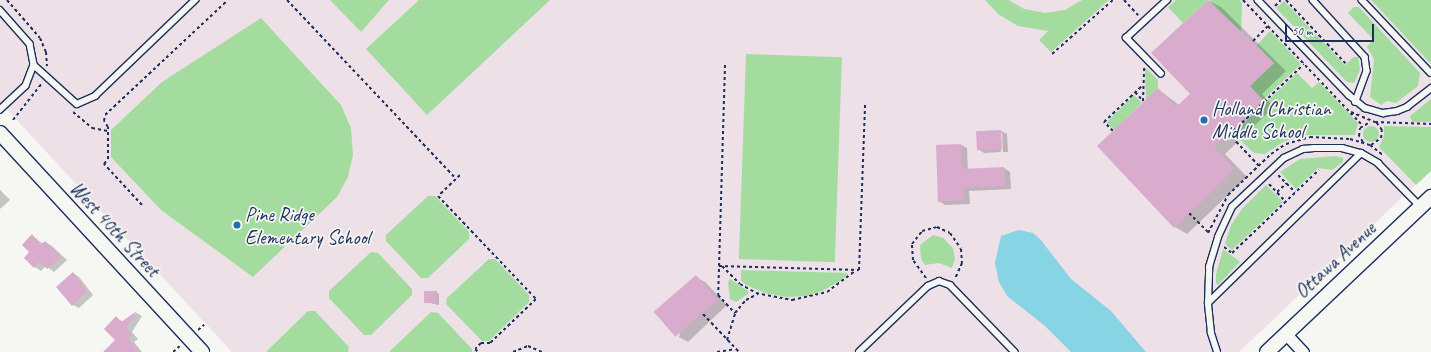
<!DOCTYPE html>
<style>
body{margin:0}
#map{position:relative;width:1431px;height:352px;overflow:hidden;background:#f6f6f2;font-family:Caveat,sans-serif}
div>[style]{position:absolute}
.built>*{inset:0;background:#ede0e7}
.green>*{inset:0;background:#a4dca0;transform-origin:0 0}
.round{border-radius:50%}
.water>*{inset:0;background:#86d4e4}
.shadow>*{inset:0;background:#0003}
.building>*{inset:0;background:#d9abcd;transform-origin:0 0}
.path>*{height:2px;margin-top:-1px;transform-origin:0;background:repeating-linear-gradient(90deg,#1b2f5e 0 3px,transparent 0 6px)}
.roads{filter:drop-shadow(1px 0 #1b2f5e) drop-shadow(-1px 0 #1b2f5e) drop-shadow(0 1px #1b2f5e) drop-shadow(0 -1px #1b2f5e)}
.service>*{height:5.5px;margin:-2.75px;padding:0 2.75px;transform-origin:2.75px;border-radius:2.75px;background:#f6f6f2}
.minor>*{height:11px;margin:-5.5px;padding:0 5.5px;transform-origin:5.5px;border-radius:5.5px;background:#f6f6f2}
.tertiary>*{height:14px;margin:-7px;padding:0 7px;transform-origin:7px;border-radius:7px;background:#f6f6f2}
.dots>*{width:11px;height:11px;translate:-50% -50%;box-sizing:border-box;border:2px solid #f6f6f2;border-radius:50%}
span{translate:-50% -50%;white-space:nowrap;text-align:center;line-height:1.15;-webkit-text-stroke:3.5px #f6f6f2;paint-order:stroke}
.poi-label{font-size:20px;color:#1b2f5e}
.left{translate:0 -50%;text-align:left}
.street-label{font-size:20px;color:#1b2f5e}
.scale{position:absolute;left:1285px;top:24px;width:89px;height:18px;box-sizing:border-box;border:2px solid #1b2f5e;border-top:0;padding-left:5px;font-size:12px;line-height:14px;white-space:nowrap;color:#1b2f5e;-webkit-text-stroke:3px #f6f6f2;paint-order:stroke}
</style>
<div id="map">
<div class="built">
<div style="clip-path:polygon(0 0,1431px 0,1431px 170px,1239px 352px,232px 352px,0 102px)"></div>
</div>
<div class="green">
<div style="clip-path:polygon(330px 0,389px 0,361px 32px)"></div>
<div style="clip-path:polygon(419px 0,550px 0,427px 115px,366px 49px)"></div>
<div style="clip-path:polygon(985px 0,1009px 0,1024px 9px,1045px 13px,1065px 10px,1082px 0,1109px 0,1051px 52px,1039px 40px,1048px 31px,1018px 26px,998px 14px)"></div>
<div style="clip-path:polygon(1176px 0,1208px 0,1183px 23px,1168px 7px)"></div>
<div style="clip-path:polygon(1209px 0,1240px 0,1242px 3px,1241px 33px)"></div>
<div style="clip-path:polygon(1371px 0,1431px 0,1431px 64px)"></div>
<div style="clip-path:polygon(1284px 1px,1345px 65px,1354px 57px,1358px 57px,1360px 70px,1354px 83px,1347px 82px,1276px 8px)"></div>
<div style="clip-path:polygon(1354px 7px,1359px 7px,1420px 73px,1418px 86px,1396px 103px,1387px 101px,1381px 105px,1370px 97px,1374px 59px,1367px 47px,1373px 39px,1348px 13px)"></div>
<div style="clip-path:polygon(261px 18px,341px 105px,351px 128px,353px 155px,348px 177px,337px 197px,253px 277px,161px 210px,111px 157px,111px 130px,162px 82px)"></div>
<div style="clip-path:polygon(1270px 31px,1301px 64px,1263px 100px,1246px 90px,1274px 63px,1257px 45px)"></div>
<div style="left:746px;top:54px;width:96px;height:205px;rotate:2deg"></div>
<div style="clip-path:polygon(1145px 67px,1158px 80px,1158px 88px,1146px 100px)"></div>
<div style="clip-path:polygon(1297px 73px,1312px 88px,1319px 82px,1358px 123px,1355px 135px,1306px 135px,1283px 142px,1265px 154px,1254px 153px,1237px 137px,1236px 131px)"></div>
<div style="left:1134px;top:95px;width:11px;height:39px;rotate:45deg"></div>
<div style="clip-path:polygon(1431px 99px,1431px 122px,1412px 122px,1410px 116px)"></div>
<div class="round" style="left:1363px;top:126px;width:16px;height:16px"></div>
<div style="clip-path:polygon(1384px 126px,1431px 127px,1431px 171px,1416px 185px,1379px 147px,1384px 136px)"></div>
<div style="clip-path:polygon(1335px 156px,1343px 158px,1343px 162px,1332px 170px,1318px 168px,1296px 189px,1280px 172px,1300px 159px)"></div>
<div style="clip-path:polygon(1266px 185px,1283px 202px,1232px 250px,1225px 244px,1231px 225px,1242px 209px)"></div>
<div style="clip-path:polygon(428px 196px,435px 196px,469px 232px,469px 239px,428px 278px,421px 278px,386px 241px,386px 235px)"></div>
<div style="clip-path:polygon(933px 235px,943px 238px,953px 248px,955px 259px,952px 268px,939px 263px,925px 265px,921px 259px,920px 245px)"></div>
<div style="clip-path:polygon(1223px 249px,1240px 262px,1218px 285px,1216px 283px,1216px 274px)"></div>
<div style="clip-path:polygon(371px 252px,378px 253px,412px 289px,412px 295px,371px 335px,364px 335px,329px 298px,329px 291px)"></div>
<div style="clip-path:polygon(489px 259px,495px 259px,529px 295px,529px 302px,489px 341px,482px 341px,446px 304px,447px 298px)"></div>
<div style="clip-path:polygon(741px 270px,848px 273px,842px 280px,822px 291px,807px 296px,786px 297px,765px 293px,746px 285px,741px 281px)"></div>
<div style="clip-path:polygon(730px 279px,748px 291px,748px 294px,736px 302px,730px 299px,728px 282px)"></div>
<div style="clip-path:polygon(308px 311px,315px 311px,349px 347px,348px 352px,266px 352px)"></div>
<div style="clip-path:polygon(431px 312px,438px 313px,472px 349px,472px 352px,389px 352px)"></div>
</div>
<div class="water">
<div style="clip-path:polygon(1019px 230px,1033px 233px,1040px 239px,1071px 279px,1111px 311px,1146px 352px,1071px 352px,1045px 326px,1007px 296px,999px 282px,995px 263px,1001px 236px)"></div>
</div>
<div class="shadow">
<div style="clip-path:polygon(1209px 1px,1221px 7px,1286px 71px,1262px 94px,1274px 107px,1225px 154px,1247px 177px,1187px 234px,1175px 227px,1158px 89px,1179px 105px,1191px 94px,1153px 53px)"></div>
<div style="clip-path:polygon(1001px 131px,1007px 134px,1008px 152px,1003px 152px,1002px 133px,1000px 133px,1001px 152px,984px 153px,978px 149px)"></div>
<div style="clip-path:polygon(961px 145px,967px 148px,968px 170px,1004px 168px,1010px 172px,1011px 189px,969px 191px,970px 204px,945px 205px,939px 201px)"></div>
<div style="clip-path:polygon(0 190px,10px 200px,0 209px)"></div>
<div style="clip-path:polygon(33px 236px,43px 244px,45px 242px,52px 246px,67px 260px,54px 272px,46px 266px,41px 271px,35px 267px,30px 252px)"></div>
<div style="clip-path:polygon(73px 273px,79px 277px,93px 295px,79px 308px,73px 305px)"></div>
<div style="clip-path:polygon(696px 277px,705px 282px,727px 305px,688px 342px,679px 337px)"></div>
<div style="clip-path:polygon(436px 292px,439px 294px,439px 305px,425px 302px)"></div>
<div style="clip-path:polygon(137px 313px,142px 316px,132px 332px,138px 339px,134px 342px,142px 352px,109px 352px,116px 340px,116px 317px,123px 322px)"></div>
</div>
<div class="building">
<div style="clip-path:polygon(1208px 0,1274px 63px,1250px 86px,1263px 100px,1214px 147px,1235px 169px,1174px 228px,1097px 146px,1158px 88px,1176px 107px,1190px 94px,1151px 53px)"></div>
<div style="left:1001px;top:130px;width:19px;height:25px;rotate:87deg"></div>
<div style="clip-path:polygon(961px 144px,962px 169px,1004px 167px,1005px 186px,963px 188px,964px 200px,938px 202px,936px 145px)"></div>
<div style="clip-path:polygon(32px 234px,40px 245px,45px 241px,61px 256px,47px 269px,40px 261px,34px 268px,24px 258px,29px 252px,22px 245px)"></div>
<div style="clip-path:polygon(73px 272px,87px 291px,72px 306px,56px 287px)"></div>
<div style="left:696px;top:275px;width:33px;height:56px;rotate:49deg"></div>
<div style="left:424px;top:291px;width:13px;height:12px"></div>
<div style="clip-path:polygon(137px 311px,126px 328px,132px 335px,128px 338px,140px 352px,103px 352px,115px 340px,104px 329px,116px 316px,121px 322px)"></div>
</div>
<div class="path">
<div style="left:7px;top:0;width:50px;rotate:49deg"></div>
<div style="left:40px;top:38px;width:15px;rotate:67deg"></div>
<div style="left:46px;top:52px;width:14px;rotate:86deg"></div>
<div style="left:287px;top:0;width:246px;rotate:46.6deg"></div>
<div style="left:1124px;top:0;width:21px;rotate:47deg"></div>
<div style="left:1243px;top:0;width:173px;rotate:46.4deg"></div>
<div style="left:1286px;top:0;width:88px;rotate:46.8deg"></div>
<div style="left:1275px;top:6px;width:8px;rotate:-45deg"></div>
<div style="left:1253px;top:41px;width:21px;rotate:-45deg"></div>
<div style="left:1052px;top:54px;width:81px;rotate:-41.5deg"></div>
<div style="left:725px;top:65px;width:230px;rotate:91.7deg"></div>
<div style="left:718px;top:295px;width:25px;rotate:47deg"></div>
<div style="left:1135px;top:92px;width:12px;rotate:48deg"></div>
<div style="left:1143px;top:101px;width:33px;rotate:-88deg"></div>
<div style="left:73px;top:112px;width:25px;rotate:40deg"></div>
<div style="left:92px;top:128px;width:16px;rotate:11deg"></div>
<div style="left:1351px;top:112px;width:26px;rotate:23deg"></div>
<div style="left:1375px;top:122px;width:56px;rotate:2deg"></div>
<div style="left:13px;top:120px;width:47px;rotate:-51.9deg"></div>
<div style="left:1113px;top:131px;width:13px;rotate:-135deg"></div>
<div style="left:1104px;top:122px;width:54px;rotate:-43.5deg"></div>
<div style="left:1228px;top:133px;width:45px;rotate:46.8deg"></div>
<div style="left:1229px;top:135px;width:103px;rotate:-43.4deg"></div>
<div style="left:1363px;top:142px;width:7px;rotate:-124deg"></div>
<div style="left:1359px;top:136px;width:8px;rotate:-83deg"></div>
<div style="left:1360px;top:128px;width:12px;rotate:-31deg"></div>
<div style="left:1371px;top:145px;width:12px;rotate:-35deg"></div>
<div style="left:1381px;top:138px;width:8px;rotate:-83deg"></div>
<div style="left:1382px;top:130px;width:9px;rotate:-126deg"></div>
<div style="left:460px;top:175px;width:30px;rotate:136deg"></div>
<div style="left:438px;top:196px;width:142px;rotate:46.4deg"></div>
<div style="left:536px;top:299px;width:64px;rotate:136.3deg"></div>
<div style="left:490px;top:343px;width:9px;rotate:180deg"></div>
<div style="left:481px;top:343px;width:8px;rotate:135deg"></div>
<div style="left:475px;top:349px;width:4px;rotate:45deg"></div>
<div style="left:1278px;top:175px;width:24px;rotate:45deg"></div>
<div style="left:1269px;top:184px;width:25px;rotate:47deg"></div>
<div style="left:1277px;top:192px;width:13px;rotate:-42deg"></div>
<div style="left:142px;top:205px;width:56px;rotate:-132.8deg"></div>
<div style="left:104px;top:164px;width:6px;rotate:-51deg"></div>
<div style="left:108px;top:159px;width:32px;rotate:-90deg"></div>
<div style="left:108px;top:127px;width:7px;rotate:-124deg"></div>
<div style="left:104px;top:121px;width:6px;rotate:-81deg"></div>
<div style="left:105px;top:115px;width:168px;rotate:-43.1deg"></div>
<div style="left:1189px;top:213px;width:27px;rotate:45deg"></div>
<div style="left:1208px;top:233px;width:43px;rotate:-62.2deg"></div>
<div style="left:1228px;top:195px;width:59px;rotate:-43.6deg"></div>
<div style="left:1271px;top:154px;width:18px;rotate:-34deg"></div>
<div style="left:1286px;top:144px;width:25px;rotate:-16deg"></div>
<div style="left:1310px;top:137px;width:40px;rotate:2.9deg"></div>
<div style="left:1350px;top:139px;width:21px;rotate:17deg"></div>
<div style="left:1370px;top:145px;width:18px;rotate:38deg"></div>
<div style="left:1224px;top:247px;width:10px;rotate:37deg"></div>
<div style="left:1232px;top:253px;width:120px;rotate:-43.7deg"></div>
<div style="left:719px;top:266px;width:140px;rotate:1.6deg"></div>
<div style="left:859px;top:270px;width:166px;rotate:-87.9deg"></div>
<div style="left:722px;top:266px;width:25px;rotate:45deg"></div>
<div style="left:740px;top:284px;width:18px;rotate:29deg"></div>
<div style="left:756px;top:293px;width:37px;rotate:11deg"></div>
<div style="left:792px;top:300px;width:36px;rotate:-13deg"></div>
<div style="left:827px;top:292px;width:36px;rotate:-37deg"></div>
<div style="left:926px;top:278px;width:22px;rotate:-126deg"></div>
<div style="left:913px;top:260px;width:16px;rotate:-94deg"></div>
<div style="left:912px;top:244px;width:16px;rotate:-52deg"></div>
<div style="left:922px;top:231px;width:16px;rotate:-15deg"></div>
<div style="left:937px;top:227px;width:14px;rotate:25deg"></div>
<div style="left:950px;top:233px;width:19px;rotate:55deg"></div>
<div style="left:961px;top:249px;width:14px;rotate:86deg"></div>
<div style="left:962px;top:263px;width:17px;rotate:114deg"></div>
<div style="left:703px;top:314px;width:52px;rotate:46.5deg"></div>
<div style="left:198px;top:330px;width:8px;rotate:-40deg"></div>
<div style="left:727px;top:340px;width:28px;rotate:-73deg"></div>
<div style="left:735px;top:313px;width:17px;rotate:-50deg"></div>
<div style="left:746px;top:300px;width:13px;rotate:-27deg"></div>
<div style="left:173px;top:352px;width:9px;rotate:-41deg"></div>
<div style="left:513px;top:352px;width:16px;rotate:-22deg"></div>
<div style="left:528px;top:346px;width:15px;rotate:23deg"></div>
<div style="left:717px;top:352px;width:18px;rotate:-9deg"></div>
</div>
<div class="roads">
<div class="service">
<div style="left:1258px;top:0;width:132px;rotate:46.2deg"></div>
<div style="left:1349px;top:95px;width:21px;rotate:39deg"></div>
<div style="left:1365px;top:108px;width:19px;rotate:16deg"></div>
<div style="left:1383px;top:113px;width:14px;rotate:-8deg"></div>
<div style="left:1397px;top:111px;width:11px;rotate:-22deg"></div>
<div style="left:1407px;top:107px;width:31px;rotate:-38deg"></div>
<div style="left:1313px;top:0;width:77px;rotate:47.6deg"></div>
<div style="left:1365px;top:57px;width:14px;rotate:82deg"></div>
<div style="left:1367px;top:71px;width:33px;rotate:110deg"></div>
<div style="left:1362px;top:0;width:100px;rotate:46.6deg"></div>
<div style="left:0;top:10px;width:45px;rotate:48.6deg"></div>
<div style="left:30px;top:44px;width:21px;rotate:79deg"></div>
<div style="left:34px;top:65px;width:22px;rotate:111deg"></div>
<div style="left:26px;top:86px;width:35px;rotate:137deg"></div>
<div style="left:34px;top:65px;width:58px;rotate:42.2deg"></div>
<div style="left:77px;top:104px;width:20px;rotate:-24deg"></div>
<div style="left:95px;top:96px;width:139px;rotate:-43.8deg"></div>
<div style="left:1161px;top:74px;width:50px;rotate:-134.2deg"></div>
<div style="left:1126px;top:38px;width:56px;rotate:-42.8deg"></div>
<div style="left:1208px;top:303px;width:214px;rotate:-44.4deg"></div>
<div style="left:859px;top:352px;width:95px;rotate:-43.7deg"></div>
<div style="left:928px;top:286px;width:12px;rotate:-24deg"></div>
<div style="left:939px;top:281px;width:12px;rotate:20deg"></div>
<div style="left:950px;top:285px;width:93px;rotate:45.9deg"></div>
<div style="left:1217px;top:352px;width:20px;rotate:-108deg"></div>
<div style="left:1211px;top:333px;width:30px;rotate:-96deg"></div>
<div style="left:1208px;top:303px;width:36px;rotate:-88deg"></div>
<div style="left:1209px;top:267px;width:31px;rotate:-73deg"></div>
<div style="left:1218px;top:237px;width:33px;rotate:-65deg"></div>
<div style="left:1232px;top:207px;width:71px;rotate:-43.3deg"></div>
<div style="left:1284px;top:158px;width:21px;rotate:-25deg"></div>
<div style="left:1303px;top:149px;width:11px;rotate:-5deg"></div>
<div style="left:1314px;top:148px;width:28px"></div>
<div style="left:1342px;top:148px;width:20px;rotate:15deg"></div>
<div style="left:1361px;top:153px;width:20px;rotate:30deg"></div>
<div style="left:1378px;top:163px;width:62px;rotate:45.7deg"></div>
</div>
<div class="minor">
<div style="left:1286px;top:334px;width:25px;rotate:47deg"></div>
</div>
<div class="tertiary">
<div style="left:0;top:133px;width:298px;rotate:47.3deg"></div>
<div style="left:1267px;top:352px;width:226px;rotate:-43.4deg"></div>
</div>
</div>
<div class="dots">
<div style="left:1204px;top:120px;background:#1f6fb2"></div>
<div style="left:237px;top:225px;background:#1f6fb2"></div>
</div>
<div class="poi-label">
<span class="left" style="left:1212px;top:120px">Holland Christian<br>Middle School</span>
<span class="left" style="left:245px;top:226px">Pine Ridge<br>Elementary School</span>
</div>
<div class="street-label">
<span style="left:115px;top:229px;rotate:47deg">West 40th Street</span>
<span style="left:1335px;top:260px;rotate:-43deg">Ottawa Avenue</span>
</div>
<div class="scale">50 m</div>
</div>
